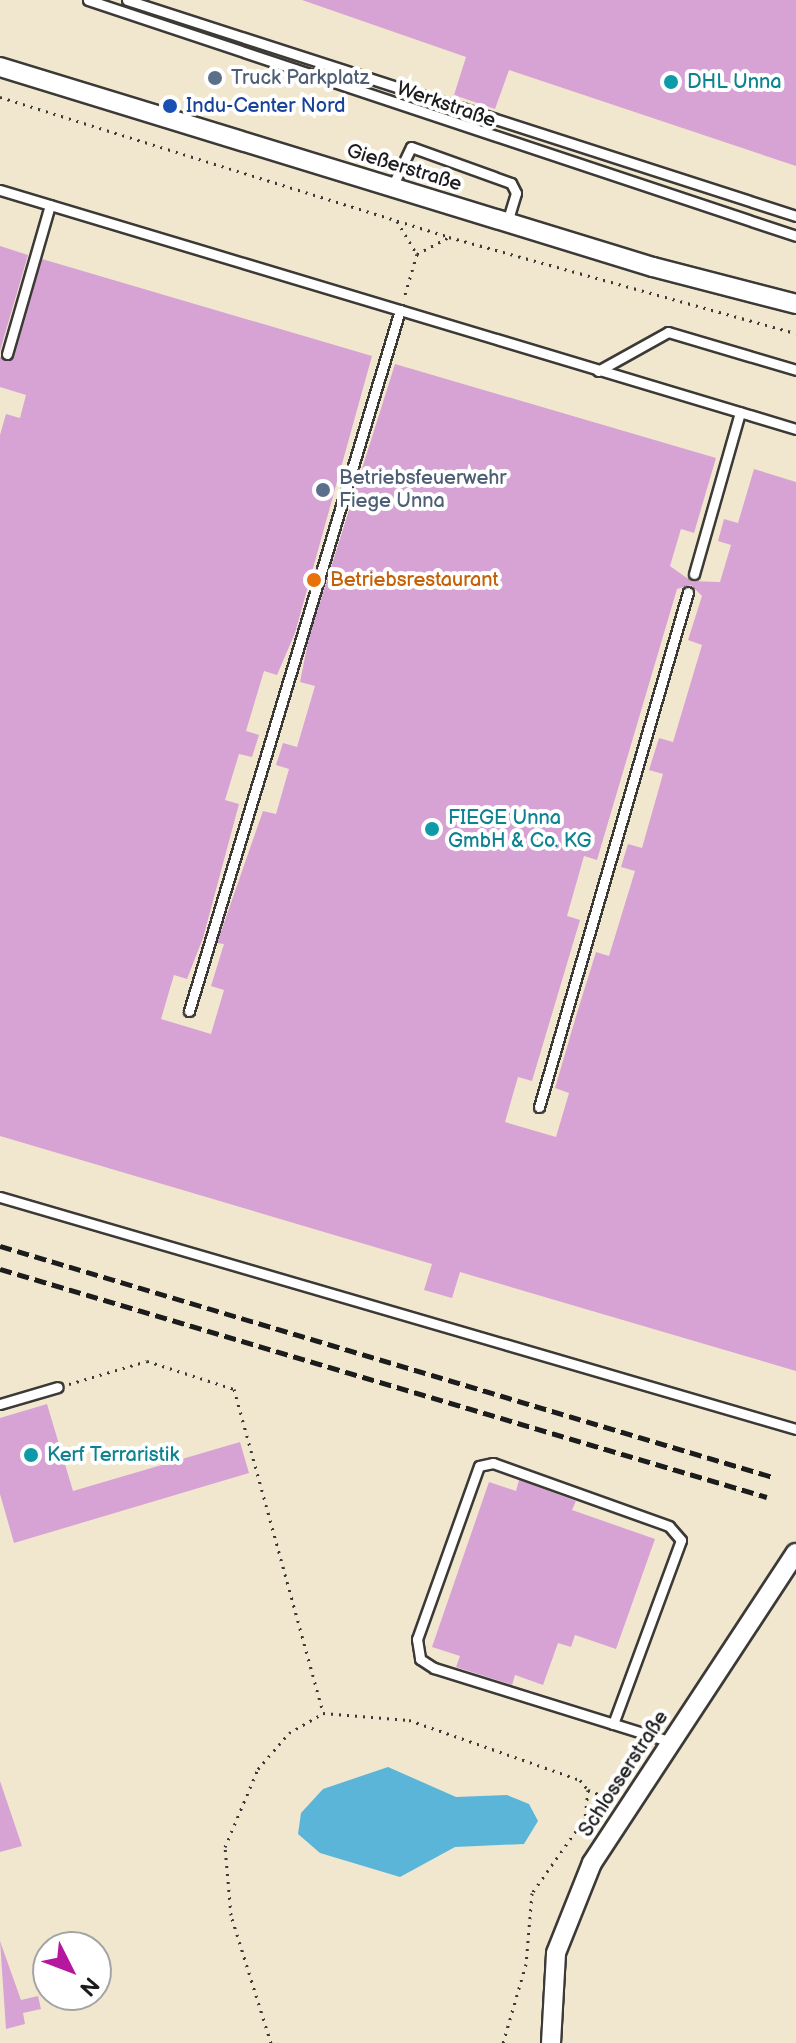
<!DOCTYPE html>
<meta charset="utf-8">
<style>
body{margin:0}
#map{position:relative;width:796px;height:2043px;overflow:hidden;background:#f1e7cf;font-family:"Balsamiq Sans",sans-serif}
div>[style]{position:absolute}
.water>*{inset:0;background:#5bb5d8}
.building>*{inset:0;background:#d7a3d4}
.path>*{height:3px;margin-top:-1.5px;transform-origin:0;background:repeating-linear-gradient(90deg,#3c3a37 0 2px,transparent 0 8px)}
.roads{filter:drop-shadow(2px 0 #3c3a37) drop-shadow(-2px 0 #3c3a37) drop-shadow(0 2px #3c3a37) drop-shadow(0 -2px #3c3a37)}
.lane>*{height:9px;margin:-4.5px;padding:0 4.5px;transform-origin:4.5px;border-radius:4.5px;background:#fff}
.street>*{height:18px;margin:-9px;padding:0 9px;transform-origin:9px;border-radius:9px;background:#fff}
.rail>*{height:5px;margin-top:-2.5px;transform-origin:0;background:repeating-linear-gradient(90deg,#1c1c1c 0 12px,transparent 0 18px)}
.dots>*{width:22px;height:22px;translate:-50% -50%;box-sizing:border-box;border:4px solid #fff;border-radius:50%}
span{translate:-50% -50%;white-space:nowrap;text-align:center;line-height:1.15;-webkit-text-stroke:8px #fff;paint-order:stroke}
.service-label{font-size:20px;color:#4e5e75}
.left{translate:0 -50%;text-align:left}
.culture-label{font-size:20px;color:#0d838f}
.street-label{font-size:20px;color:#1c1c1c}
.transit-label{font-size:20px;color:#164399}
.food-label{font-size:20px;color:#c56008}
.north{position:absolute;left:32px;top:1931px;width:80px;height:80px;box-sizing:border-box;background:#fff;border:2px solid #a4a4a4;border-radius:50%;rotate:132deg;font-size:22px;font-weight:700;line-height:32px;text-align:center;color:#1c1c1c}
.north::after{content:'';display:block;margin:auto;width:28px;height:36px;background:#b5179e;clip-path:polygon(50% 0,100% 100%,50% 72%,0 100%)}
</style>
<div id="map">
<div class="water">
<div style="clip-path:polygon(388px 1767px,456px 1797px,507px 1795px,529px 1804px,538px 1821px,524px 1844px,455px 1847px,400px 1877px,320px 1853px,298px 1834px,301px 1813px,323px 1789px)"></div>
</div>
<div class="building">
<div style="clip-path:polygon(302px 0,796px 0,796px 166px,509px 70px,495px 109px,454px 95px,466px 57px)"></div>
<div style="clip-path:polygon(0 246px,28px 255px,0 351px)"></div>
<div style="clip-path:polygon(evenodd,42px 259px,372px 356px,295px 633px,277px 675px,264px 671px,246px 731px,259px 735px,252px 757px,239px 754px,225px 800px,239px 804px,203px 938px,187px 979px,174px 975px,161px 1019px,211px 1034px,224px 990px,211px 986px,224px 944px,217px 943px,263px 811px,276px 814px,289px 769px,276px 765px,283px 743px,297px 747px,315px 686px,300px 682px,309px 637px,395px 364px,716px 458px,694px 533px,681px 529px,670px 566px,691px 581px,720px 582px,731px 545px,718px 541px,724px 519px,738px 523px,754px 469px,796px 482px,796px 1371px,460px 1272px,452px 1298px,424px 1290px,432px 1264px,0 1136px,0 435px,6px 414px,20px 418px,26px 395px,0 387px,0 357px,14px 357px,42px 259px,691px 585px,702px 596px,688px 640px,702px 645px,673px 742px,659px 738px,649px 770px,663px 774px,642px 848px,628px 844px,621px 867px,635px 871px,609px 956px,596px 952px,577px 1013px,555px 1088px,569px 1093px,556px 1137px,505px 1122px,518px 1077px,532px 1081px,580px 920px,567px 916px,584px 856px,597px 860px,677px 589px,691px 585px)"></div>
<div style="clip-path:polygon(47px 1404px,73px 1491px,240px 1442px,249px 1473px,14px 1543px,0 1494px,0 1418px)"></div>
<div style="clip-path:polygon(519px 1480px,576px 1501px,572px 1510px,655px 1539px,616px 1649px,575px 1635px,571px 1647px,558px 1643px,543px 1685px,515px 1675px,512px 1685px,456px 1667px,460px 1656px,432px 1647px,489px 1482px,516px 1491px)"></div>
<div style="clip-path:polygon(0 1781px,22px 1846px,0 1852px)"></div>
<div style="clip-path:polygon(0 1941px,21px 2000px,38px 1996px,41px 2009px,23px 2013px,25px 2024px,6px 2029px)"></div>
</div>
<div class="path">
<div style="left:0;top:97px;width:470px;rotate:17.3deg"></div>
<div style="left:449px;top:237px;width:360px;rotate:15.5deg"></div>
<div style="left:397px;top:221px;width:39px;rotate:59deg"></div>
<div style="left:417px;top:254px;width:46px;rotate:106.5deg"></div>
<div style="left:417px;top:254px;width:36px;rotate:-28deg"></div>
<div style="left:69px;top:1384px;width:81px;rotate:-16.4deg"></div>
<div style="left:147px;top:1361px;width:91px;rotate:17.8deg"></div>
<div style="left:234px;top:1389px;width:336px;rotate:74.6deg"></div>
<div style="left:323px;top:1713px;width:86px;rotate:4.7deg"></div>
<div style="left:409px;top:1720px;width:181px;rotate:19.3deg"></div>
<div style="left:580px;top:1780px;width:13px;rotate:51deg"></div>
<div style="left:588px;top:1790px;width:28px;rotate:96deg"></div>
<div style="left:585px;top:1818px;width:92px;rotate:125.2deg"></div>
<div style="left:532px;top:1893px;width:71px;rotate:94.8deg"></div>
<div style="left:526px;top:1964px;width:82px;rotate:106.2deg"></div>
<div style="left:588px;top:1790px;width:28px;rotate:21deg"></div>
<div style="left:271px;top:2043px;width:134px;rotate:-107.4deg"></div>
<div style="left:231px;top:1915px;width:68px;rotate:-95deg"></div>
<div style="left:225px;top:1847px;width:85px;rotate:-67.1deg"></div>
<div style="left:258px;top:1769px;width:48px;rotate:-49.3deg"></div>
<div style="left:289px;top:1733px;width:39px;rotate:-30deg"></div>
</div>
<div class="roads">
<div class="lane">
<div style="left:88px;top:0;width:746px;rotate:18.43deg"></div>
<div style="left:127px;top:0;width:703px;rotate:17.89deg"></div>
<div style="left:392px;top:187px;width:44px;rotate:-64.6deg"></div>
<div style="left:411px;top:147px;width:106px;rotate:19.8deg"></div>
<div style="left:511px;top:183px;width:11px;rotate:63deg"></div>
<div style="left:516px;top:193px;width:31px;rotate:107deg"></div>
<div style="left:0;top:190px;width:831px;rotate:16.71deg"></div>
<div style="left:7px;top:354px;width:155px;rotate:-73.9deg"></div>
<div style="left:598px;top:371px;width:80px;rotate:-29.1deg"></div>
<div style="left:668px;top:332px;width:134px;rotate:16.5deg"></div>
<div style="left:694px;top:574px;width:168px;rotate:-74.1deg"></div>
<div style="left:189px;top:1011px;width:732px;rotate:-73.25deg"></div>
<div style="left:539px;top:1107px;width:536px;rotate:-73.86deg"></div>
<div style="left:0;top:1197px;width:829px;rotate:16.25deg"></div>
<div style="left:0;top:1404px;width:60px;rotate:-16.3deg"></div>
<div style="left:613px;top:1724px;width:196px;rotate:-69.7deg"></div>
<div style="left:681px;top:1540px;width:18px;rotate:-131deg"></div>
<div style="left:669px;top:1526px;width:187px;rotate:-160.3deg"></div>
<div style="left:493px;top:1463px;width:14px;rotate:168deg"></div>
<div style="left:479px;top:1466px;width:184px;rotate:109.7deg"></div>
<div style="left:417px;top:1639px;width:20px;rotate:81deg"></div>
<div style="left:420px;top:1659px;width:17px;rotate:33deg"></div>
<div style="left:434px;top:1668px;width:248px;rotate:17.3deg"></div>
</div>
<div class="street">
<div style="left:0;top:67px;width:683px;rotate:17.03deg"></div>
<div style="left:653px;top:267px;width:148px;rotate:14.5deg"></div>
<div style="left:551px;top:2043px;width:90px;rotate:-86.8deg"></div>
<div style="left:556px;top:1953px;width:97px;rotate:-68.2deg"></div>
<div style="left:592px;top:1863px;width:371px;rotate:-56.7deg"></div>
</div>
</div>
<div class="rail">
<div style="left:0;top:1246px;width:807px;rotate:16.64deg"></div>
<div style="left:0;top:1269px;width:800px;rotate:16.56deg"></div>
</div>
<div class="dots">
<div style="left:215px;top:78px;background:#5c6f8a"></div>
<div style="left:671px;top:82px;background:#0f9aa8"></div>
<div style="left:170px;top:106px;background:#1a4fb4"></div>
<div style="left:323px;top:490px;background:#5c6f8a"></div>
<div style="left:314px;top:580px;background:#e8710a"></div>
<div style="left:432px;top:829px;background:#0f9aa8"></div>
<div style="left:31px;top:1455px;background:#0f9aa8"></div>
</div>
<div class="service-label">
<span class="left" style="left:231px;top:78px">Truck Parkplatz</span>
<span class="left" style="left:339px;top:490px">Betriebsfeuerwehr<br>Fiege Unna</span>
</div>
<div class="culture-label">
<span class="left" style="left:687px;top:82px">DHL Unna</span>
<span class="left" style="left:448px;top:830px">FIEGE Unna<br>GmbH &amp; Co. KG</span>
<span class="left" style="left:47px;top:1455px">Kerf Terraristik</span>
</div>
<div class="street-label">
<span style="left:446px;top:105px;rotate:19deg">Werkstraße</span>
<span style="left:404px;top:168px;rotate:17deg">Gießerstraße</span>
<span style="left:624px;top:1774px;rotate:-57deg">Schlosserstraße</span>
</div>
<div class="transit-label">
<span class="left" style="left:186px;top:106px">Indu-Center Nord</span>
</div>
<div class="food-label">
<span class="left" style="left:330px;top:580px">Betriebsrestaurant</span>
</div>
<div class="north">N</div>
</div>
